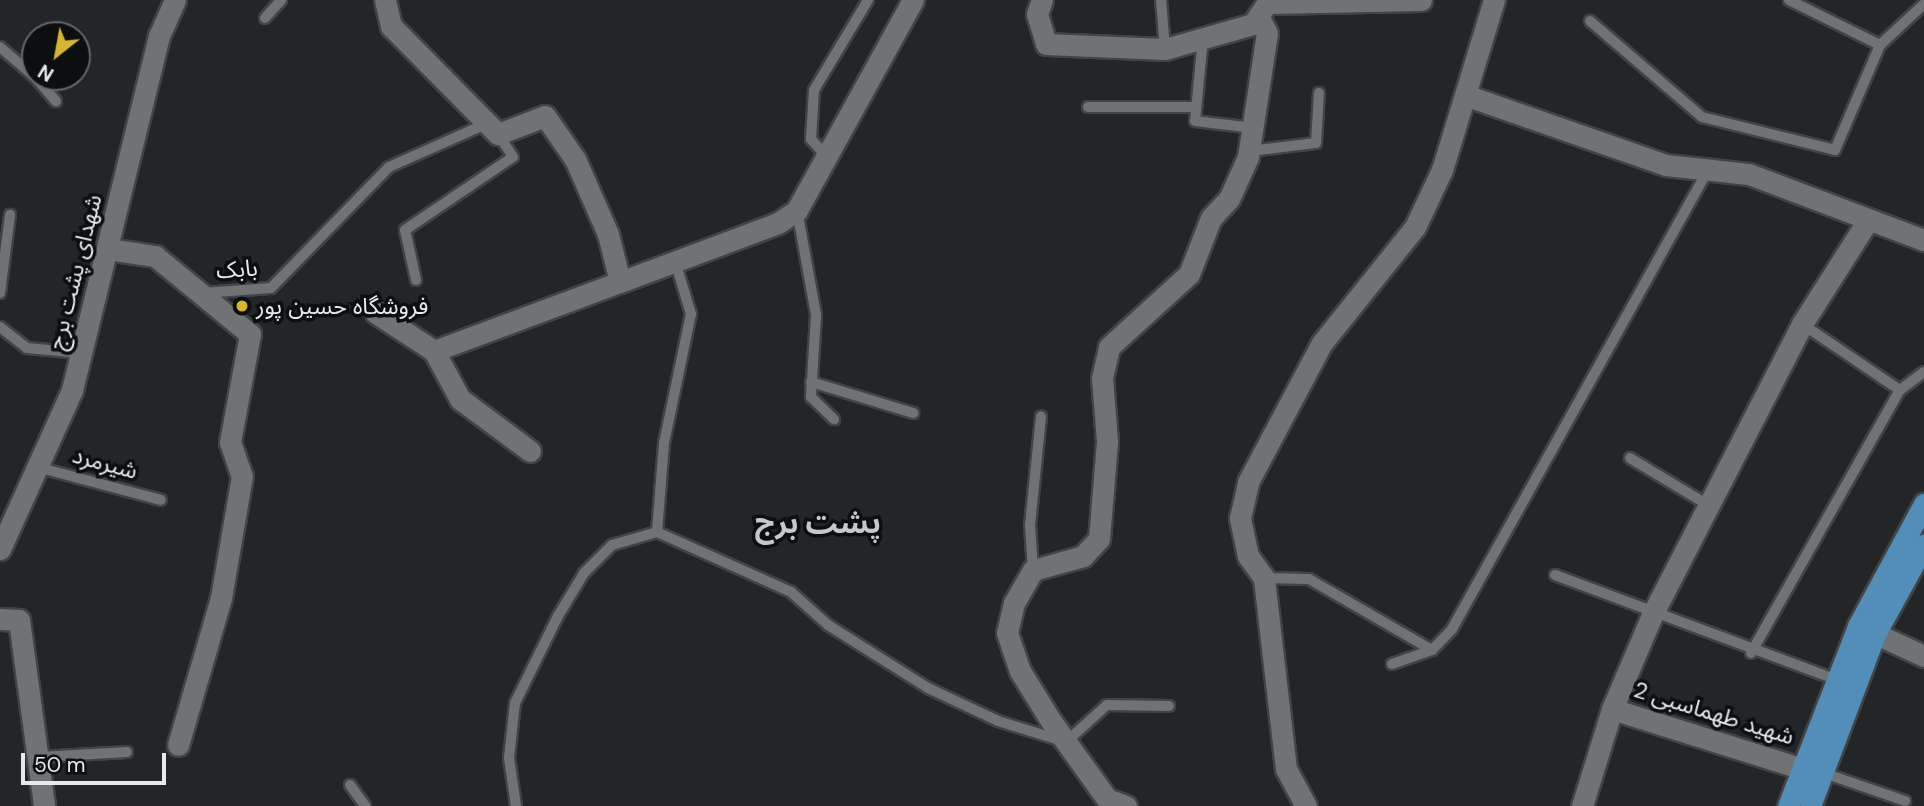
<!DOCTYPE html>
<meta charset="utf-8">
<style>
body{margin:0}
#map{position:relative;width:1924px;height:806px;overflow:hidden;background:#222628;font-family:"DM Sans","Noto Sans Arabic",sans-serif}
div>[style]{position:absolute}
.roads{filter:drop-shadow(2px 0 #414345) drop-shadow(-2px 0 #414345) drop-shadow(0 2px #414345) drop-shadow(0 -2px #414345)}
.lane>*{height:10px;margin:-5px;padding:0 5px;transform-origin:5px;border-radius:5px;background:#6f7376}
.street>*{height:21px;margin:-10.5px;padding:0 10.5px;transform-origin:10.5px;border-radius:10.5px;background:#6f7376}
.secondary>*{height:21px;margin:-10.5px;padding:0 10.5px;transform-origin:10.5px;border-radius:10.5px;background:#6f7376}
.primary>*{height:21px;margin:-10.5px;padding:0 10.5px;transform-origin:10.5px;border-radius:10.5px;background:#538eb9}
.dots>*{width:19px;height:19px;translate:-50% -50%;box-sizing:border-box;border:4px solid #0d0e10;border-radius:50%}
span{translate:-50% -50%;white-space:nowrap;text-align:center;line-height:1.15;-webkit-text-stroke:7px #0d0e10;paint-order:stroke}
.street-label{font-size:23px;color:#e7e9eb}
.poi-label{font-size:23px;color:#e7e9eb}
.left{translate:0 -50%;text-align:left}
.district-label{font-size:30px;color:#c4c8cc;font-weight:700}
.north{position:absolute;left:21px;top:21px;width:70px;height:70px;box-sizing:border-box;background:#0d0e10;border:2px solid #646668;border-radius:50%;rotate:211deg;font-size:19px;font-weight:700;line-height:28px;text-align:center;color:#e7e9eb}
.north::after{content:'';display:block;margin:auto;width:24px;height:32px;background:#d6b534;clip-path:polygon(50% 0,100% 100%,50% 72%,0 100%)}
.scale{position:absolute;left:21px;top:753px;width:145px;height:32px;box-sizing:border-box;border:4px solid #e7e9eb;border-top:0;padding-left:9px;font-size:21px;line-height:24px;white-space:nowrap;color:#e7e9eb;-webkit-text-stroke:5px #0d0e10;paint-order:stroke}
</style>
<div id="map">
<div class="roads">
<div class="lane">
<div style="left:1161px;top:0;width:49px;rotate:85.3deg"></div>
<div style="left:1789px;top:0;width:102px;rotate:26.3deg"></div>
<div style="left:1880px;top:45px;width:60px;rotate:-43deg"></div>
<div style="left:265px;top:18px;width:24px;rotate:-48deg"></div>
<div style="left:1590px;top:21px;width:148px;rotate:40.6deg"></div>
<div style="left:1702px;top:117px;width:137px;rotate:13.9deg"></div>
<div style="left:1835px;top:150px;width:114px;rotate:-66.8deg"></div>
<div style="left:1203px;top:38px;width:83px;rotate:95.5deg"></div>
<div style="left:1195px;top:121px;width:59px;rotate:6.8deg"></div>
<div style="left:0;top:47px;width:46px;rotate:40.6deg"></div>
<div style="left:35px;top:77px;width:32px;rotate:49deg"></div>
<div style="left:1088px;top:107px;width:108px"></div>
<div style="left:1250px;top:151px;width:66px;rotate:-6.9deg"></div>
<div style="left:1316px;top:143px;width:50px;rotate:-86.6deg"></div>
<div style="left:827px;top:157px;width:24px;rotate:-132deg"></div>
<div style="left:811px;top:139px;width:49px;rotate:-86.5deg"></div>
<div style="left:814px;top:90px;width:105px;rotate:-59deg"></div>
<div style="left:797px;top:210px;width:107px;rotate:79.7deg"></div>
<div style="left:816px;top:315px;width:82px;rotate:93.5deg"></div>
<div style="left:811px;top:397px;width:32px;rotate:44deg"></div>
<div style="left:416px;top:280px;width:51px;rotate:-102.4deg"></div>
<div style="left:405px;top:230px;width:130px;rotate:-34.1deg"></div>
<div style="left:513px;top:157px;width:27px;rotate:-123deg"></div>
<div style="left:0;top:293px;width:79px;rotate:-82.7deg"></div>
<div style="left:203px;top:293px;width:68px;rotate:-4.2deg"></div>
<div style="left:271px;top:288px;width:169px;rotate:-45.7deg"></div>
<div style="left:389px;top:167px;width:108px;rotate:-24deg"></div>
<div style="left:1802px;top:324px;width:118px;rotate:34deg"></div>
<div style="left:0;top:327px;width:34px;rotate:38deg"></div>
<div style="left:27px;top:348px;width:54px;rotate:5.3deg"></div>
<div style="left:811px;top:382px;width:107px;rotate:16.9deg"></div>
<div style="left:1630px;top:458px;width:91px;rotate:31.1deg"></div>
<div style="left:37px;top:467px;width:128px;rotate:14.9deg"></div>
<div style="left:657px;top:532px;width:89px;rotate:-85.5deg"></div>
<div style="left:664px;top:443px;width:132px;rotate:-78.2deg"></div>
<div style="left:691px;top:314px;width:55px;rotate:-106.8deg"></div>
<div style="left:1033px;top:570px;width:45px;rotate:-93.8deg"></div>
<div style="left:1030px;top:525px;width:109px;rotate:-84.2deg"></div>
<div style="left:1555px;top:575px;width:298px;rotate:20.4deg"></div>
<div style="left:1264px;top:578px;width:45px;rotate:1.3deg"></div>
<div style="left:1309px;top:579px;width:142px;rotate:30deg"></div>
<div style="left:1751px;top:653px;width:302px;rotate:-60.5deg"></div>
<div style="left:1900px;top:390px;width:30px;rotate:-37deg"></div>
<div style="left:1392px;top:664px;width:42px;rotate:-19.3deg"></div>
<div style="left:1432px;top:650px;width:29px;rotate:-46deg"></div>
<div style="left:1452px;top:629px;width:526px;rotate:-60.85deg"></div>
<div style="left:40px;top:757px;width:87px;rotate:-3.3deg"></div>
<div style="left:1821px;top:772px;width:89px;rotate:19deg"></div>
<div style="left:350px;top:785px;width:26px;rotate:54deg"></div>
<div style="left:516px;top:806px;width:49px;rotate:-98.3deg"></div>
<div style="left:509px;top:758px;width:55px;rotate:-83.8deg"></div>
<div style="left:515px;top:703px;width:97px;rotate:-63.7deg"></div>
<div style="left:558px;top:616px;width:50px;rotate:-58.8deg"></div>
<div style="left:584px;top:573px;width:40px;rotate:-45deg"></div>
<div style="left:612px;top:545px;width:47px;rotate:-16.1deg"></div>
<div style="left:657px;top:532px;width:147px;rotate:24.1deg"></div>
<div style="left:791px;top:592px;width:50px;rotate:41.7deg"></div>
<div style="left:828px;top:625px;width:118px;rotate:32.2deg"></div>
<div style="left:928px;top:688px;width:77px;rotate:25.2deg"></div>
<div style="left:998px;top:721px;width:71px;rotate:17.2deg"></div>
<div style="left:1066px;top:742px;width:55px;rotate:-42.1deg"></div>
<div style="left:1107px;top:705px;width:62px;rotate:0.9deg"></div>
</div>
<div class="street">
<div style="left:385px;top:0;width:27px;rotate:77deg"></div>
<div style="left:391px;top:26px;width:152px;rotate:45.3deg"></div>
<div style="left:498px;top:134px;width:50px;rotate:-21deg"></div>
<div style="left:545px;top:116px;width:52px;rotate:55.1deg"></div>
<div style="left:575px;top:159px;width:82px;rotate:66.3deg"></div>
<div style="left:608px;top:234px;width:49px;rotate:76deg"></div>
<div style="left:620px;top:282px;width:169px;rotate:-20.5deg"></div>
<div style="left:778px;top:223px;width:23px;rotate:-34deg"></div>
<div style="left:797px;top:210px;width:240px;rotate:-61.1deg"></div>
<div style="left:1042px;top:0;width:15px;rotate:110deg"></div>
<div style="left:1037px;top:14px;width:31px;rotate:73deg"></div>
<div style="left:1046px;top:44px;width:119px;rotate:2.4deg"></div>
<div style="left:1165px;top:49px;width:91px;rotate:-15.9deg"></div>
<div style="left:1253px;top:24px;width:25px;rotate:-56deg"></div>
<div style="left:1267px;top:3px;width:154px;rotate:-1.1deg"></div>
<div style="left:1465px;top:95px;width:213px;rotate:19.2deg"></div>
<div style="left:1666px;top:165px;width:83px;rotate:6.2deg"></div>
<div style="left:1749px;top:174px;width:187px;rotate:20.7deg"></div>
<div style="left:108px;top:249px;width:48px;rotate:8.5deg"></div>
<div style="left:155px;top:256px;width:123px;rotate:39.4deg"></div>
<div style="left:250px;top:334px;width:110px;rotate:100.5deg"></div>
<div style="left:230px;top:442px;width:36px;rotate:71deg"></div>
<div style="left:242px;top:476px;width:124px;rotate:99.8deg"></div>
<div style="left:221px;top:598px;width:153px;rotate:106.3deg"></div>
<div style="left:376px;top:313px;width:69px;rotate:33.2deg"></div>
<div style="left:434px;top:351px;width:198px;rotate:-20.4deg"></div>
<div style="left:434px;top:351px;width:55px;rotate:61.6deg"></div>
<div style="left:460px;top:399px;width:87px;rotate:36.6deg"></div>
<div style="left:0;top:619px;width:19px;rotate:3deg"></div>
<div style="left:19px;top:620px;width:188px;rotate:82.3deg"></div>
<div style="left:1859px;top:626px;width:72px;rotate:24.8deg"></div>
<div style="left:1612px;top:709px;width:197px;rotate:17.4deg"></div>
<div style="left:1126px;top:806px;width:20px;rotate:-160deg"></div>
<div style="left:1107px;top:799px;width:96px;rotate:-125.7deg"></div>
<div style="left:1051px;top:721px;width:59px;rotate:-121.8deg"></div>
<div style="left:1020px;top:671px;width:40px;rotate:-108.9deg"></div>
<div style="left:1007px;top:633px;width:31px;rotate:-77deg"></div>
<div style="left:1014px;top:603px;width:38px;rotate:-60deg"></div>
<div style="left:1033px;top:570px;width:52px;rotate:-15.6deg"></div>
<div style="left:1083px;top:556px;width:23px;rotate:-47deg"></div>
<div style="left:1099px;top:539px;width:98px;rotate:-85.3deg"></div>
<div style="left:1107px;top:441px;width:63px;rotate:-94.5deg"></div>
<div style="left:1102px;top:378px;width:32px;rotate:-77deg"></div>
<div style="left:1109px;top:347px;width:108px;rotate:-42.4deg"></div>
<div style="left:1189px;top:274px;width:60px;rotate:-68.6deg"></div>
<div style="left:1211px;top:218px;width:26px;rotate:-47deg"></div>
<div style="left:1229px;top:199px;width:46px;rotate:-65.7deg"></div>
<div style="left:1248px;top:157px;width:125px;rotate:-81.3deg"></div>
<div style="left:1267px;top:33px;width:19px;rotate:-118deg"></div>
<div style="left:1306px;top:806px;width:42px;rotate:-118.4deg"></div>
<div style="left:1286px;top:769px;width:192px;rotate:-96.6deg"></div>
<div style="left:1264px;top:578px;width:27px;rotate:-126deg"></div>
<div style="left:1248px;top:556px;width:39px;rotate:-102deg"></div>
<div style="left:1240px;top:518px;width:37px;rotate:-77deg"></div>
<div style="left:1248px;top:482px;width:157px;rotate:-62deg"></div>
<div style="left:1322px;top:343px;width:149px;rotate:-51.3deg"></div>
<div style="left:1415px;top:227px;width:63px;rotate:-64.7deg"></div>
<div style="left:1442px;top:170px;width:178px;rotate:-73deg"></div>
<div style="left:1582px;top:806px;width:102px;rotate:-72.8deg"></div>
<div style="left:1612px;top:709px;width:102px;rotate:-66.9deg"></div>
<div style="left:1652px;top:615px;width:327px;rotate:-62.7deg"></div>
<div style="left:1802px;top:324px;width:123px;rotate:-57.6deg"></div>
</div>
<div class="secondary">
<div style="left:0;top:549px;width:175px;rotate:-65.6deg"></div>
<div style="left:72px;top:390px;width:365px;rotate:-76.2deg"></div>
<div style="left:159px;top:36px;width:39px;rotate:-66deg"></div>
</div>
<div class="primary">
<div style="left:1788px;top:806px;width:193px;rotate:-68.7deg"></div>
<div style="left:1858px;top:626px;width:139px;rotate:-61.6deg"></div>
<div style="left:1810px;top:806px;width:184px;rotate:-69.3deg"></div>
<div style="left:1875px;top:634px;width:102px;rotate:-61.2deg"></div>
</div>
</div>
<div class="dots">
<div style="left:242px;top:306px;background:#d6b534"></div>
</div>
<div class="street-label">
<span style="left:237px;top:269px;rotate:-4deg">بابک</span>
<span style="left:75px;top:272px;rotate:-76deg">شهدای پشت برج</span>
<span style="left:105px;top:463px;rotate:15deg">شیرمرد</span>
<span style="left:1714px;top:713px;rotate:17deg">شهید طهماسبی 2</span>
</div>
<div class="poi-label">
<span class="left" style="left:256px;top:306px">فروشگاه حسین پور</span>
</div>
<div class="district-label">
<span style="left:818px;top:523px">پشت برج</span>
</div>
<div class="north">N</div>
<div class="scale">50 m</div>
</div>
